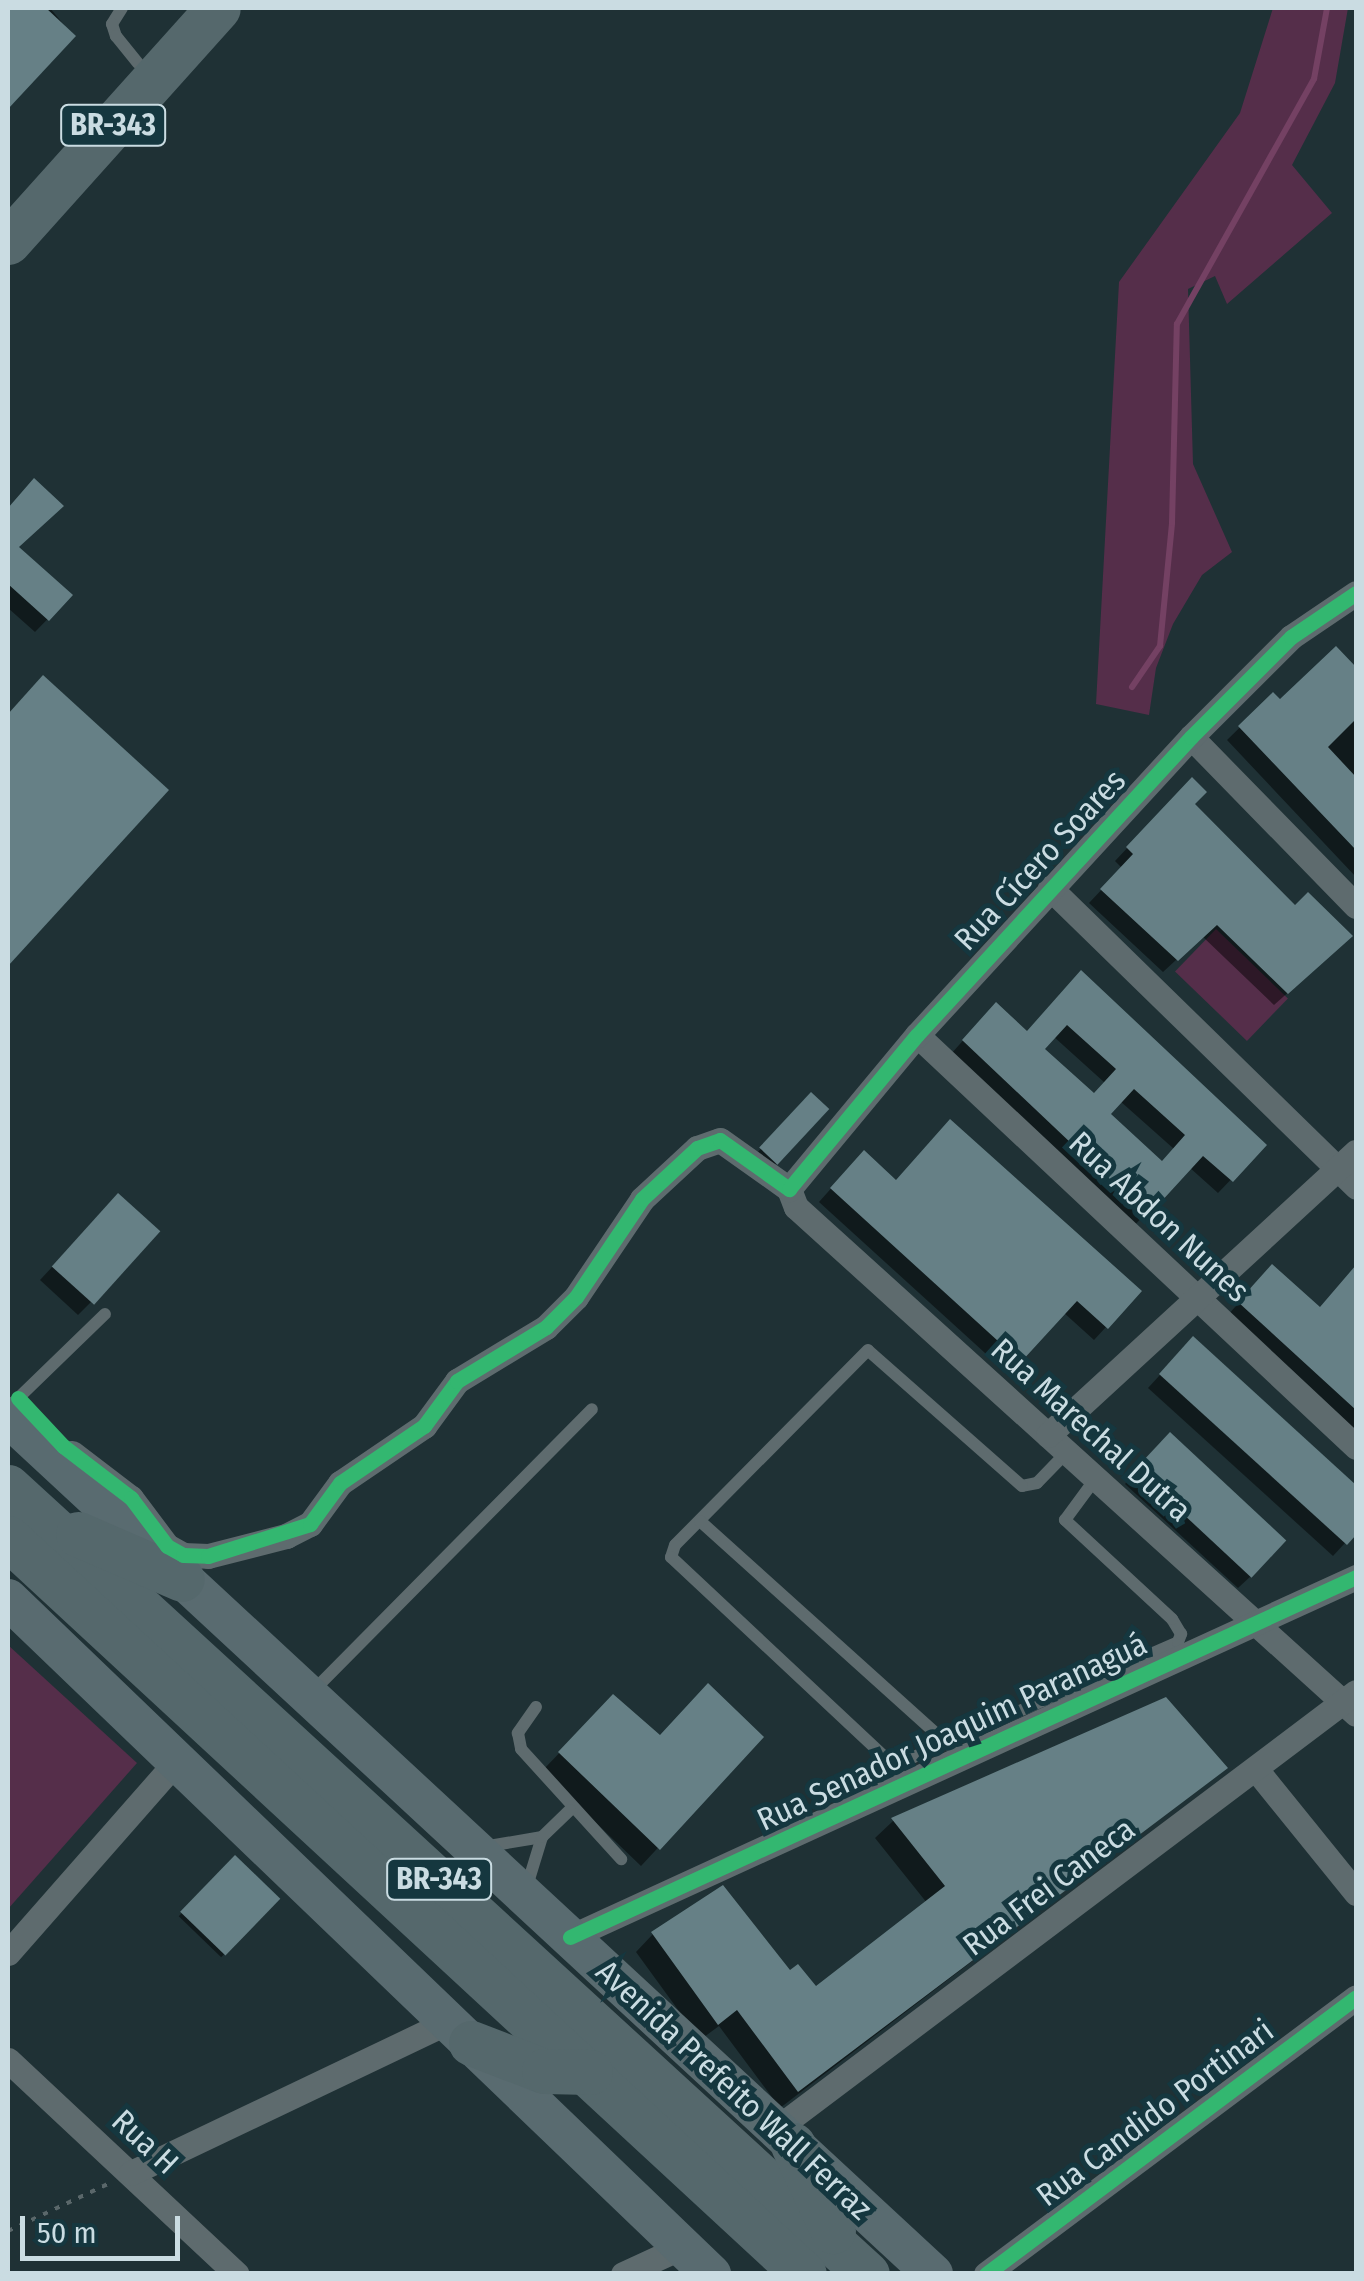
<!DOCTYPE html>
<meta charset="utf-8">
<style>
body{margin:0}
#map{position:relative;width:1364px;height:2281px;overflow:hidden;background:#1f3135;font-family:"Fira Sans Condensed",sans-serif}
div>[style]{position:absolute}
.green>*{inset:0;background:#552e4a;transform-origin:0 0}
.shadow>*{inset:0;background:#0007;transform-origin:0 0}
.stream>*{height:6px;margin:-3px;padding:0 3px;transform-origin:3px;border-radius:3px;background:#744163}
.building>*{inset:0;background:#668086;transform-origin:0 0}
.path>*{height:4px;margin-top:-2px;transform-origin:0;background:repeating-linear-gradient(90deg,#5a676a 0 5px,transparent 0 13px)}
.lane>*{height:12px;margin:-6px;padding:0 6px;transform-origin:6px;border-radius:6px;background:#5e6b6e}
.street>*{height:25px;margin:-12.5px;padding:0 12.5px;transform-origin:12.5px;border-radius:12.5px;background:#5e6b6e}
.primary>*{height:40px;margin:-20px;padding:0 20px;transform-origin:20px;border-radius:20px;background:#596b70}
.highway>*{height:45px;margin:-22.5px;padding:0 22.5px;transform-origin:22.5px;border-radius:22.5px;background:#55686c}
.cycleway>*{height:15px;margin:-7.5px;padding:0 7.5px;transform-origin:7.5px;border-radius:7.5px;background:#33b770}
span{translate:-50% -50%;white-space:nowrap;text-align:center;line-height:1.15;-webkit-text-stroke:10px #15373f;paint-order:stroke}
.shield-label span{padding:2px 8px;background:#15373f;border:2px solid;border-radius:8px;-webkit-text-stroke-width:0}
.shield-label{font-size:30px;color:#cadce2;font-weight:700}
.street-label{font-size:32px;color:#cadce2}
.frame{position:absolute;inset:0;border:10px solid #cadce2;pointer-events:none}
.scale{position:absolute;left:20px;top:2216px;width:160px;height:45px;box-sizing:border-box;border:5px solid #cadce2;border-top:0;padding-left:12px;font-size:30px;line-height:35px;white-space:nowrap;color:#cadce2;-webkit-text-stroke:8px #15373f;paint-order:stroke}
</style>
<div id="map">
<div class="green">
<div style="clip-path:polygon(1273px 8px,1348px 8px,1335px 83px,1292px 165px,1332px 213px,1227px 304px,1215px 276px,1188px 289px,1193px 464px,1232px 552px,1202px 575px,1173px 624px,1156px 668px,1149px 715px,1096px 704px,1119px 282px,1240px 113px)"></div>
<div style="left:1216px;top:929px;width:100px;height:59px;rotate:44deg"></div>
<div style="clip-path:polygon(8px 1645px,137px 1763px,8px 1909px)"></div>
</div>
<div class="shadow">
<div style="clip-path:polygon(11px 8px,50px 8px,73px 36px,8px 105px)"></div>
<div style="clip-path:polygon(34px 482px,16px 548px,70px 596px,35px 632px,8px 608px,8px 510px)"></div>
<div style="clip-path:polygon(1336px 649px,1356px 671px,1356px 877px,1227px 740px,1273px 695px,1280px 702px)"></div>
<div style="clip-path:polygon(26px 696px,166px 790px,8px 963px,8px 716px)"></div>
<div style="clip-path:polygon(1179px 793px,1337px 949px,1274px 1005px,1202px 936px,1163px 972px,1089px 903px,1122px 868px,1115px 861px)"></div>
<div style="clip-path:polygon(evenodd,1069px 986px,1264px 1145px,1218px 1193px,1189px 1167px,1133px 1227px,951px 1054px,983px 1018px,1027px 1033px,1069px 986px,1053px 1036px,1105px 1083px,1094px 1096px,1041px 1049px,1053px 1036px,1069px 986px,1120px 1101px,1174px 1149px,1161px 1163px,1108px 1115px,1120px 1101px)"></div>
<div style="left:811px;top:1095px;width:21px;height:91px;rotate:43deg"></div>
<div style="clip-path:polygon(938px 1135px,1106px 1327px,1094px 1340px,1063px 1312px,1007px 1373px,819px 1202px,851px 1166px,896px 1182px)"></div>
<div style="clip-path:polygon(106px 1209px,91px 1302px,78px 1315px,40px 1280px)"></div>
<div style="clip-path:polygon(1356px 1267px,1356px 1436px,1227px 1316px,1259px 1280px,1319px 1310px)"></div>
<div style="clip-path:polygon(1193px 1339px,1356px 1488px,1356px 1531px,1333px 1556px,1148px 1388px)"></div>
<div style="clip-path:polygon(1157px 1448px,1251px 1576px,1238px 1588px,1125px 1484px)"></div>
<div style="clip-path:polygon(1165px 1700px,1225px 1768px,780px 2108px,719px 2026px,700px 2040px,636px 1952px,653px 1934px,790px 1974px,816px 1990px,927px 1903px,875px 1838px,893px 1821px)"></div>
<div style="clip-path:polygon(596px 1715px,659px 1738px,761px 1737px,641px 1866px,542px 1771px)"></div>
<div style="left:235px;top:1858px;width:59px;height:81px;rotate:44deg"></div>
</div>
<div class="stream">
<div style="left:1132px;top:687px;width:50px;rotate:-55.7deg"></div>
<div style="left:1160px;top:646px;width:124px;rotate:-84.4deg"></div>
<div style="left:1172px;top:523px;width:199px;rotate:-88.6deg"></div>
<div style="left:1177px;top:324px;width:281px;rotate:-60.8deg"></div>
<div style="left:1314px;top:79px;width:72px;rotate:-79.6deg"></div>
</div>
<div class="building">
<div style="clip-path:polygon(8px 8px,46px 8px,76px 36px,8px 109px)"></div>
<div style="clip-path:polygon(34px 478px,64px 506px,19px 547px,73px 595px,49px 621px,8px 584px,8px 508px)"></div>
<div style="clip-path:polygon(1336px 646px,1356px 667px,1356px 719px,1328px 747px,1356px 777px,1356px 850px,1238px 726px,1273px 692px,1280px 699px)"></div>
<div style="clip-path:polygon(43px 675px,169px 790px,8px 966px,8px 714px)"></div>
<div style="clip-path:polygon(1192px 777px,1207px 792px,1195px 804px,1295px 905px,1308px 892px,1353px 936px,1288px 994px,1217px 925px,1178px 961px,1100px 889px,1133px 854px,1126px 847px)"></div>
<div style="clip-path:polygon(evenodd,1081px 970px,1267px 1145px,1233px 1182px,1203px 1156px,1148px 1216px,962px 1040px,996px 1002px,1027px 1031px,1081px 970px,1067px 1025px,1116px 1069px,1094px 1093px,1045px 1049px,1067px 1025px,1081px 970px,1134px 1089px,1185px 1135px,1162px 1161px,1111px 1114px,1134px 1089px)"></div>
<div style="left:811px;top:1092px;width:25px;height:76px;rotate:43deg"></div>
<div style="clip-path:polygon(950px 1119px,1142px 1291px,1108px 1329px,1077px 1301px,1021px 1362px,830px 1188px,864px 1150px,896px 1180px)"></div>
<div style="left:118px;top:1193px;width:57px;height:99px;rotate:42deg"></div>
<div style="clip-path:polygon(1272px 1264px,1320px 1307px,1356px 1265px,1356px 1410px,1238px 1302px)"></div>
<div style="clip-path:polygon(1193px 1336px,1356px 1485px,1356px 1535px,1347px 1545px,1159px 1374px)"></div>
<div style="left:1170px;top:1432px;width:159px;height:51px;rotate:43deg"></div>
<div style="clip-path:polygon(708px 1683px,764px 1737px,660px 1850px,558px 1752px,613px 1694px,660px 1735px)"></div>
<div style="clip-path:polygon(1166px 1697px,1228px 1768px,798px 2092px,737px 2010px,718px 2025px,651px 1932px,723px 1885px,790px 1970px,798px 1964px,816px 1986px,945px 1886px,891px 1818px)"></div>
<div style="left:235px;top:1855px;width:63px;height:79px;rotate:44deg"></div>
</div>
<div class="path">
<div style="left:8px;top:2231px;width:110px;rotate:-25.2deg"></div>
</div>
<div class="lane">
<div style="left:122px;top:8px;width:19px;rotate:122deg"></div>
<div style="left:112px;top:24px;width:13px;rotate:72deg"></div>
<div style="left:116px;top:36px;width:35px;rotate:51deg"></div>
<div style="left:8px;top:1408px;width:135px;rotate:-44.1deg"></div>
<div style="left:1067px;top:1452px;width:43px;rotate:134.1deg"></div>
<div style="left:1037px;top:1483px;width:15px;rotate:169deg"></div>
<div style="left:1022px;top:1486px;width:205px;rotate:-138.6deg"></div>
<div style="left:868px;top:1350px;width:274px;rotate:134.7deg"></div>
<div style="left:675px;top:1545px;width:13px;rotate:108deg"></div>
<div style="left:671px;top:1557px;width:294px;rotate:43.1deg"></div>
<div style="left:886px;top:1758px;width:15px;rotate:20deg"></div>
<div style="left:900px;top:1763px;width:303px;rotate:-23.5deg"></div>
<div style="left:1178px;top:1642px;width:9px;rotate:-69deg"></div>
<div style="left:1181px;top:1634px;width:17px;rotate:-121deg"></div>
<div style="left:1172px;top:1619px;width:146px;rotate:-137.2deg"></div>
<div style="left:1065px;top:1520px;width:52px;rotate:-53.6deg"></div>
<div style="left:700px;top:1521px;width:334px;rotate:42deg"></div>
<div style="left:314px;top:1690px;width:395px;rotate:-45.3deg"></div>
<div style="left:536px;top:1707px;width:32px;rotate:125deg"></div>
<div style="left:518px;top:1733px;width:16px;rotate:79deg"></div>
<div style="left:521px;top:1749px;width:149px;rotate:47.7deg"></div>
<div style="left:483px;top:1847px;width:60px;rotate:-9.6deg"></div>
<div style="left:527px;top:1886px;width:51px;rotate:-73deg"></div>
<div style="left:542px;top:1837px;width:39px;rotate:-44deg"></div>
</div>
<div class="street">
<div style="left:1191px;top:737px;width:236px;rotate:45.7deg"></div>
<div style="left:1050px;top:888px;width:428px;rotate:44.3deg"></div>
<div style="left:917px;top:1035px;width:602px;rotate:43.18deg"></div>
<div style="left:789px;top:1189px;width:200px;rotate:-50.3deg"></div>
<div style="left:917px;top:1035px;width:405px;rotate:-47.4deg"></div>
<div style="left:1191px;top:737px;width:141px;rotate:-45deg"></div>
<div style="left:1291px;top:637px;width:78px;rotate:-34.1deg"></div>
<div style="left:789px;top:1189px;width:19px;rotate:69deg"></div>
<div style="left:796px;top:1207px;width:755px;rotate:42.16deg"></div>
<div style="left:1048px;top:1435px;width:418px;rotate:-42.6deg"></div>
<div style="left:72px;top:1453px;width:74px;rotate:37.3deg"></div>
<div style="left:131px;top:1498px;width:60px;rotate:53.1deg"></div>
<div style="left:167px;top:1546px;width:18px;rotate:29deg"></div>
<div style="left:183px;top:1555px;width:25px;rotate:2deg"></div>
<div style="left:208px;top:1556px;width:81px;rotate:-14.4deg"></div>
<div style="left:286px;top:1536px;width:27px;rotate:-27deg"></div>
<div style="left:310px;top:1524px;width:51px;rotate:-53.8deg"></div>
<div style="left:340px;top:1483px;width:102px;rotate:-34.2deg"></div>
<div style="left:424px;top:1426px;width:56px;rotate:-53.7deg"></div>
<div style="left:457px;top:1381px;width:104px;rotate:-31.2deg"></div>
<div style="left:546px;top:1327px;width:42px;rotate:-45deg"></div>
<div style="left:576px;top:1297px;width:118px;rotate:-56deg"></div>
<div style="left:642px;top:1199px;width:75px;rotate:-42.8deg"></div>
<div style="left:697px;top:1148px;width:24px;rotate:-19deg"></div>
<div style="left:720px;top:1140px;width:85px;rotate:35.4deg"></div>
<div style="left:1258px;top:1772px;width:156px;rotate:51deg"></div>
<div style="left:570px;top:1937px;width:865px;rotate:-24.61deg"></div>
<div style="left:8px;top:1953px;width:252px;rotate:-48.7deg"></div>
<div style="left:8px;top:2060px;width:313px;rotate:43.1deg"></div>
<div style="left:776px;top:2129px;width:726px;rotate:-37deg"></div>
<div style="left:131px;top:2173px;width:351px;rotate:-25.5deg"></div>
<div style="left:623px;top:2274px;width:65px;rotate:-24.6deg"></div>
<div style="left:986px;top:2274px;width:462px;rotate:-36.8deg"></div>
</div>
<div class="primary">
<div style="left:8px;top:1417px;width:1261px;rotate:42.81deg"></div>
<div style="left:8px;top:1599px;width:975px;rotate:43.84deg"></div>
</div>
<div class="highway">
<div style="left:8px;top:242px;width:314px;rotate:-48.1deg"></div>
<div style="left:8px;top:1487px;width:1165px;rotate:42.5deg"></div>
<div style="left:78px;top:1534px;width:113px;rotate:23.4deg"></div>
<div style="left:8px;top:1538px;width:1084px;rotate:42.76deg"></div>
<div style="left:471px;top:2043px;width:78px;rotate:21deg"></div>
<div style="left:544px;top:2071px;width:46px;rotate:1.2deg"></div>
<div style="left:793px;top:2145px;width:95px;rotate:65.1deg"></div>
</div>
<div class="cycleway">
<div style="left:18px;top:1398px;width:66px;rotate:46.8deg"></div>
<div style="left:63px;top:1446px;width:86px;rotate:37.4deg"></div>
<div style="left:131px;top:1498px;width:60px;rotate:53.1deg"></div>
<div style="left:167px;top:1546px;width:18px;rotate:29deg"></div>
<div style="left:183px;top:1555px;width:25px;rotate:2deg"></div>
<div style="left:208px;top:1556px;width:107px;rotate:-17.4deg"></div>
<div style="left:310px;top:1524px;width:51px;rotate:-53.8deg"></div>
<div style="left:340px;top:1483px;width:102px;rotate:-34.2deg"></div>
<div style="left:424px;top:1426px;width:56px;rotate:-53.7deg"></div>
<div style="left:457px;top:1381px;width:104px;rotate:-31.2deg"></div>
<div style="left:546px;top:1327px;width:42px;rotate:-45deg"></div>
<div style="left:576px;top:1297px;width:118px;rotate:-56deg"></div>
<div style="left:642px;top:1199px;width:75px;rotate:-42.8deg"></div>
<div style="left:697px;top:1148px;width:24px;rotate:-19deg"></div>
<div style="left:720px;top:1140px;width:85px;rotate:35.4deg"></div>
<div style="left:789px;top:1189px;width:200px;rotate:-50.3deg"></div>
<div style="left:917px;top:1035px;width:405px;rotate:-47.4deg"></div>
<div style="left:1191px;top:737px;width:141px;rotate:-45deg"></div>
<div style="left:1291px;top:637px;width:78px;rotate:-34.1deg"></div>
<div style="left:570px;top:1937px;width:865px;rotate:-24.61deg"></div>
<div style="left:986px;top:2274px;width:462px;rotate:-36.8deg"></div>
</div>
<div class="shield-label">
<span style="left:113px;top:125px">BR-343</span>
<span style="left:439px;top:1879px">BR-343</span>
</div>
<div class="street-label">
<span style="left:1040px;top:860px;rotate:-47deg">Rua Cícero Soares</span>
<span style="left:1159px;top:1217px;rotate:43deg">Rua Abdon Nunes</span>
<span style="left:1091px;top:1430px;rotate:42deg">Rua Marechal Dutra</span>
<span style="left:952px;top:1732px;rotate:-25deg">Rua Senador Joaquim Paranaguá</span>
<span style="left:1049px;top:1887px;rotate:-37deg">Rua Frei Caneca</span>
<span style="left:734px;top:2090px;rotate:43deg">Avenida Prefeito Wall Ferraz</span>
<span style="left:1155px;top:2113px;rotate:-37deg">Rua Candido Portinari</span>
<span style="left:145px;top:2142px;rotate:43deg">Rua H</span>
</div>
<div class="frame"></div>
<div class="scale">50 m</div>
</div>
